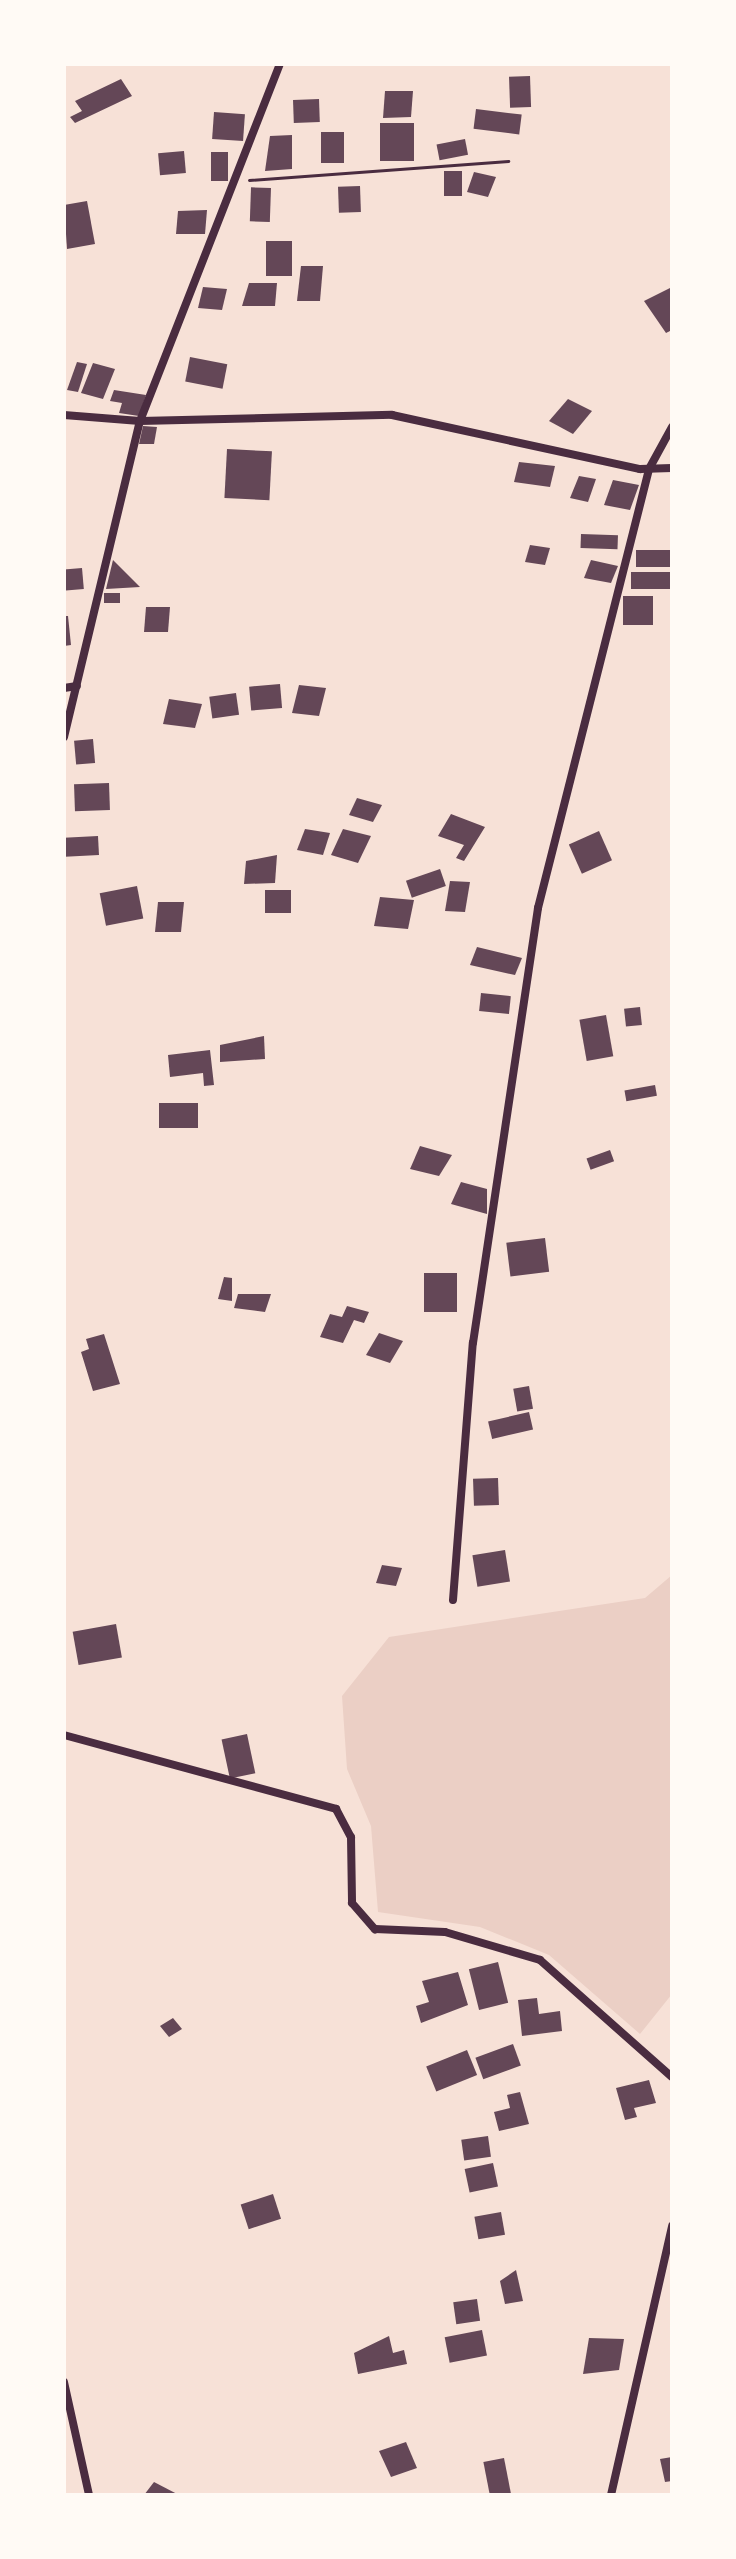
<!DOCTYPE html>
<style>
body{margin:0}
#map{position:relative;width:736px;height:2559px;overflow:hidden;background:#f7e1d7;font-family:Jost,sans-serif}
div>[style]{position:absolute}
.green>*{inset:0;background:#ebcfc5}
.building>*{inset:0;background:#644757;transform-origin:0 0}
.path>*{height:3px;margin:-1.5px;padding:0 1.5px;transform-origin:1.5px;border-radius:1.5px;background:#4a2c40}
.minor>*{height:8px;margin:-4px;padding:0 4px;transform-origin:4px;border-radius:4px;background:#4a2c40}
span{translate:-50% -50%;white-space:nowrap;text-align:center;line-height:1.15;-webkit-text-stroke:6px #fffaf5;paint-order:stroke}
.frame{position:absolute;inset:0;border:66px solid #fffaf5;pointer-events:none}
</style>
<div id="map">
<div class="green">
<div style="clip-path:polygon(672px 1575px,672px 1994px,640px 2034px,549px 1955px,480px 1927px,378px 1912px,371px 1826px,347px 1769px,342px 1696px,389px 1637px,645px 1598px)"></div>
</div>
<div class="building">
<div style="left:530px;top:76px;width:31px;height:21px;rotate:88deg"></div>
<div style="clip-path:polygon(121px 79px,132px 96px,75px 123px,70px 117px,82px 111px,75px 101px)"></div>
<div style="clip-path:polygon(385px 91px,413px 91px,411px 117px,383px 118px)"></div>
<div style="left:319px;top:99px;width:23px;height:26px;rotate:88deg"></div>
<div style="left:476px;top:109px;width:46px;height:20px;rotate:7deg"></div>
<div style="left:214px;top:112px;width:31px;height:27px;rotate:4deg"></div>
<div style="left:414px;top:123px;width:38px;height:34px;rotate:90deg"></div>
<div style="left:344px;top:132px;width:31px;height:23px;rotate:90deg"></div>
<div style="clip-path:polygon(292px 135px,292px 169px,265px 171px,270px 136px)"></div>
<div style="left:465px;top:139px;width:16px;height:29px;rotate:79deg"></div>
<div style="left:184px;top:151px;width:22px;height:26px;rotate:85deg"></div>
<div style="left:211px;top:152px;width:17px;height:29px"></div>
<div style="left:462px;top:171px;width:25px;height:18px;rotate:90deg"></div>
<div style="clip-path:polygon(474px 172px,496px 177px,488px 197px,467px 192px)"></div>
<div style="left:360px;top:186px;width:26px;height:22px;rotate:88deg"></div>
<div style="left:271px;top:188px;width:34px;height:20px;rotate:92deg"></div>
<div style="clip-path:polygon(87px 201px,95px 244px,67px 249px,64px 205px)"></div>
<div style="clip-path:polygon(207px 210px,205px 234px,176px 234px,178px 211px)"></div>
<div style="left:266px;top:241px;width:26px;height:35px"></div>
<div style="clip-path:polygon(301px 266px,323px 266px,320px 301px,297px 301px)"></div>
<div style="clip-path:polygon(249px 283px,277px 283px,275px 306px,242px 306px)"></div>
<div style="clip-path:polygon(203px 287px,227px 289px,222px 310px,198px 308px)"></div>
<div style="clip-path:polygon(672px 287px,672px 330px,666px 333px,644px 301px)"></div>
<div style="left:190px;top:357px;width:38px;height:25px;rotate:11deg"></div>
<div style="clip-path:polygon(77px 362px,87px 364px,78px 392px,67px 390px)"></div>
<div style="clip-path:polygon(93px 363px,115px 369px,103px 399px,81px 393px)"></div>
<div style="clip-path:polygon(114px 390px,146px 395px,139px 416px,119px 413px,122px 403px,110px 401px)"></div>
<div style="clip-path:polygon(568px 399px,592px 411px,573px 434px,549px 421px)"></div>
<div style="clip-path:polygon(143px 426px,157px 427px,154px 444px,139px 444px)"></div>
<div style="left:227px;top:449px;width:45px;height:49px;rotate:3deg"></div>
<div style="clip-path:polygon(519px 462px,555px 466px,550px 487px,514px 482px)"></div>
<div style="clip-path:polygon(579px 476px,596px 479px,588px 502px,570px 498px)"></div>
<div style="clip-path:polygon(613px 480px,639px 485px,630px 510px,604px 505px)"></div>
<div style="left:581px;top:534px;width:37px;height:14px;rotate:2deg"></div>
<div style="clip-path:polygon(530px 545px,550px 548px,545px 565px,525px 562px)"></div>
<div style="left:672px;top:550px;width:17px;height:36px;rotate:90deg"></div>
<div style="clip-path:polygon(113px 560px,140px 587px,106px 589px)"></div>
<div style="clip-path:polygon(591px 560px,618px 566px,611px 583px,584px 578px)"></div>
<div style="left:82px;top:568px;width:21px;height:18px;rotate:85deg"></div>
<div style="left:672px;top:572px;width:17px;height:41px;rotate:90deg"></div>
<div style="left:104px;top:593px;width:16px;height:10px"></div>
<div style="left:653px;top:596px;width:29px;height:30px;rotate:90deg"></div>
<div style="clip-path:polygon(146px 607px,170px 607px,168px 632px,144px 632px)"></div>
<div style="clip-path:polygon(64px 616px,68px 616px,71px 645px,64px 646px)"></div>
<div style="left:280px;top:684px;width:24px;height:31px;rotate:85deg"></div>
<div style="clip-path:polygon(299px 685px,326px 688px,319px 716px,292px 713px)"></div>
<div style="left:236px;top:693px;width:22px;height:27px;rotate:82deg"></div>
<div style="clip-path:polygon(169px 699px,202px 704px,195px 728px,163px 724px)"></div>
<div style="left:93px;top:739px;width:24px;height:19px;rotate:85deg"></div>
<div style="left:109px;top:783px;width:27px;height:35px;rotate:88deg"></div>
<div style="clip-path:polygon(357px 798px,382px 805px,373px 822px,349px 815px)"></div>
<div style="clip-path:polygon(451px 814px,485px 827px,464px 861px,456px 858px,464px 845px,438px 836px)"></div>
<div style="clip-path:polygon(305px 829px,330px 833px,323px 855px,297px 850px)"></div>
<div style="clip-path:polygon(343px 829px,371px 836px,358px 863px,331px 855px)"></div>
<div style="left:599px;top:831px;width:32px;height:33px;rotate:66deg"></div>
<div style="left:98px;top:836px;width:19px;height:34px;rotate:87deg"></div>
<div style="clip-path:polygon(277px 855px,275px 883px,244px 884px,246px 861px)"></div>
<div style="left:440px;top:869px;width:18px;height:36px;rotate:71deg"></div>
<div style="clip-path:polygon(450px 881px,470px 882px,465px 912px,445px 911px)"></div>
<div style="left:137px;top:886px;width:33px;height:38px;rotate:79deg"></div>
<div style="left:265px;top:890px;width:26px;height:23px"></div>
<div style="clip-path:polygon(380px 897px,414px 900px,408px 929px,374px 926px)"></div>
<div style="clip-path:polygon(158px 902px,184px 902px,181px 932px,155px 932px)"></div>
<div style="clip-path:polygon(477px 947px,522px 958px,515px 975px,470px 965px)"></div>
<div style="left:481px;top:993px;width:30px;height:18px;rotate:6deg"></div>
<div style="left:640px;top:1007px;width:18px;height:16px;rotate:84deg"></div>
<div style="left:606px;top:1015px;width:42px;height:27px;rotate:80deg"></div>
<div style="clip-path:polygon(264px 1036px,265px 1059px,220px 1062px,220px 1045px)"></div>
<div style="clip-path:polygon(210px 1050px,214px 1085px,204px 1086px,203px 1073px,170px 1077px,168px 1055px)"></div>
<div style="left:655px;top:1085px;width:11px;height:31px;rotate:80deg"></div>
<div style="left:159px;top:1103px;width:39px;height:25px"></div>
<div style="clip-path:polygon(420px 1146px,452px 1155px,439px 1176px,410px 1169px)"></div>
<div style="left:610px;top:1150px;width:12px;height:25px;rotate:70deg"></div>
<div style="clip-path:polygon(461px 1182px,487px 1189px,487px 1214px,451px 1204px)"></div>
<div style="left:545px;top:1238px;width:34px;height:39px;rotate:83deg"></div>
<div style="left:457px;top:1273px;width:39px;height:33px;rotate:90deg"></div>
<div style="clip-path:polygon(224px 1277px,232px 1278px,232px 1301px,218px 1299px)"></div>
<div style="clip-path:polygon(238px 1294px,271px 1294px,265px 1312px,234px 1308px)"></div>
<div style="clip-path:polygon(347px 1306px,369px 1312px,364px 1323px,354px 1320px,343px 1343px,320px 1337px,330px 1314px,342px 1317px)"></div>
<div style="clip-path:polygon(379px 1333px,403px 1341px,390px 1363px,366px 1355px)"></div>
<div style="clip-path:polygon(104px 1334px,120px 1384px,93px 1391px,81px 1352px,89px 1349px,86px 1339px)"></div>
<div style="left:529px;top:1386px;width:23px;height:16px;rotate:80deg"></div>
<div style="left:529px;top:1412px;width:18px;height:42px;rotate:77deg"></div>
<div style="left:498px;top:1478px;width:27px;height:25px;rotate:88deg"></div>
<div style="left:505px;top:1550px;width:32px;height:33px;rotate:81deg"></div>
<div style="clip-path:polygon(382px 1565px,402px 1568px,396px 1586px,376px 1583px)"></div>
<div style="left:116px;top:1624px;width:34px;height:44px;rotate:80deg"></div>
<div style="left:247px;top:1734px;width:40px;height:26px;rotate:78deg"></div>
<div style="left:498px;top:1962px;width:42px;height:30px;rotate:76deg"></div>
<div style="clip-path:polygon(458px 1972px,468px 2005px,421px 2023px,416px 2006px,429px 2002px,422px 1981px)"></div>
<div style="clip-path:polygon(537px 1998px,539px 2014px,560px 2011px,562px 2031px,522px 2036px,518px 2000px)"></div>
<div style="clip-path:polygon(173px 2018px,182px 2029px,169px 2037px,160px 2026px)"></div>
<div style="left:513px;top:2044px;width:23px;height:40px;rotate:70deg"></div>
<div style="left:467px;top:2050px;width:27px;height:44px;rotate:68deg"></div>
<div style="clip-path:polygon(649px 2080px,656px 2103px,634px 2108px,637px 2117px,625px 2120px,616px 2088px)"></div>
<div style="clip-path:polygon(520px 2092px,529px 2124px,499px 2131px,494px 2112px,510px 2108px,507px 2095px)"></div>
<div style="left:488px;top:2136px;width:21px;height:27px;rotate:82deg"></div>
<div style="left:493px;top:2163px;width:24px;height:29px;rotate:78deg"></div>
<div style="left:273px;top:2194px;width:26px;height:34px;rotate:72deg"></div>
<div style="left:501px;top:2212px;width:23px;height:27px;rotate:80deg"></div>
<div style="clip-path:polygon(516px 2270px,523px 2301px,505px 2304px,500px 2281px)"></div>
<div style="left:477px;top:2299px;width:22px;height:24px;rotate:82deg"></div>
<div style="left:482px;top:2330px;width:26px;height:38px;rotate:79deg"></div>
<div style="clip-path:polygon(389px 2336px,393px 2353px,404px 2350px,407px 2364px,358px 2374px,354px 2353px)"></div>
<div style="clip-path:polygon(589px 2338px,624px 2339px,619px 2370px,583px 2374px)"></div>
<div style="clip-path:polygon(406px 2442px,417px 2468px,391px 2477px,379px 2451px)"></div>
<div style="clip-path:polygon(672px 2457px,672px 2481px,665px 2482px,660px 2459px)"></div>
<div style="left:504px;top:2458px;width:38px;height:21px;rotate:79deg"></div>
<div style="clip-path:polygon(154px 2482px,179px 2495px,144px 2495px)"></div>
</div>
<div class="path">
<div style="left:249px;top:180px;width:260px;rotate:-4.2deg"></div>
</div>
<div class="minor">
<div style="left:64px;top:415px;width:76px;rotate:4.5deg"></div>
<div style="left:140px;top:421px;width:252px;rotate:-1.4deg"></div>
<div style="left:392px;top:415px;width:254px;rotate:12.3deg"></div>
<div style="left:640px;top:469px;width:32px;rotate:-2deg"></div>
<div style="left:64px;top:688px;width:13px;rotate:-9deg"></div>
<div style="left:64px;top:737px;width:325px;rotate:-76.5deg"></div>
<div style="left:140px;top:421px;width:383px;rotate:-68.6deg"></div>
<div style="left:453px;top:1600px;width:258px;rotate:-85.6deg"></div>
<div style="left:473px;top:1343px;width:440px;rotate:-81.5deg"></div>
<div style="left:538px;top:908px;width:453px;rotate:-75.8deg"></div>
<div style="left:649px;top:469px;width:48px;rotate:-61.3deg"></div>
<div style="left:64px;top:1735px;width:282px;rotate:15.2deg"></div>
<div style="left:336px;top:1809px;width:32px;rotate:62deg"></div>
<div style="left:351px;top:1837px;width:66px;rotate:89.1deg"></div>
<div style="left:352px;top:1903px;width:35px;rotate:49deg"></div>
<div style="left:375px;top:1929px;width:70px;rotate:2.5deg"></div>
<div style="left:445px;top:1932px;width:99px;rotate:16.4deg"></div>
<div style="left:540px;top:1960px;width:176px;rotate:41.6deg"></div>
<div style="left:64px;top:2382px;width:116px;rotate:77.5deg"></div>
<div style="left:611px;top:2495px;width:276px;rotate:-77.2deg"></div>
</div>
<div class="frame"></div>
</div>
